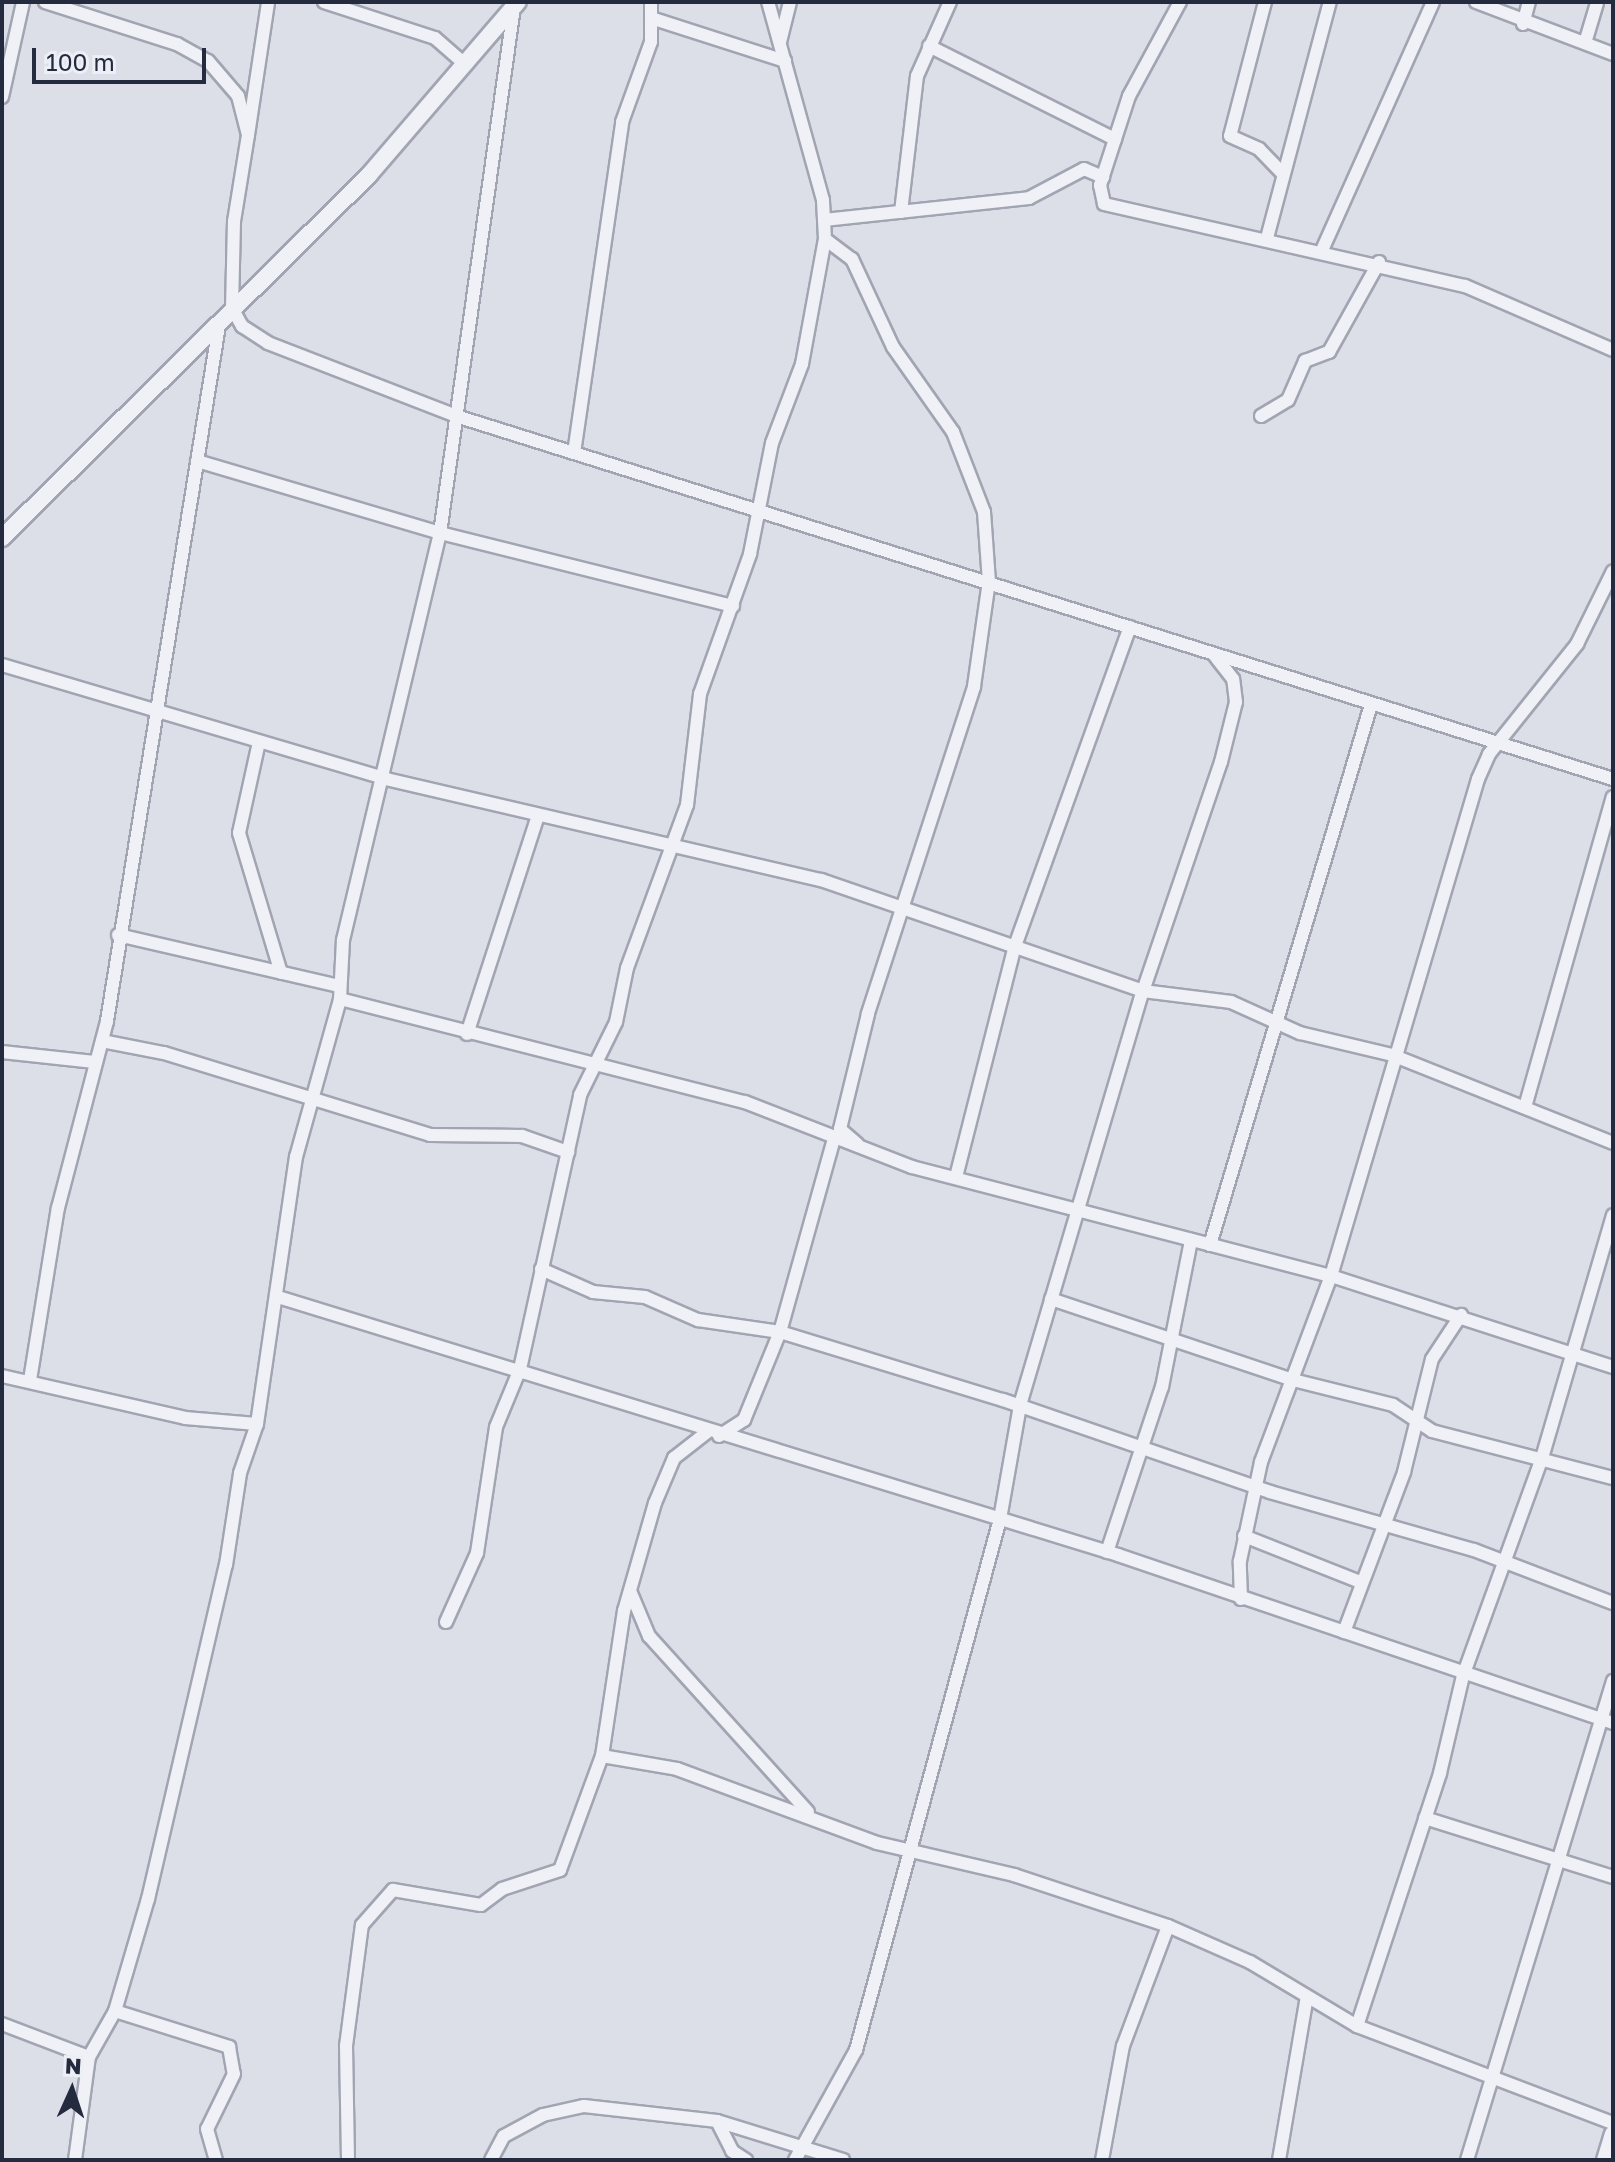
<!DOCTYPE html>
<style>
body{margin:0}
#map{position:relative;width:1615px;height:2162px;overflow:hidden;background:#dcdfe8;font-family:"Golos Text",sans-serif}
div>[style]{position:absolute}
.roads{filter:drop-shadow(2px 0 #a1a5b2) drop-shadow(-2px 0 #a1a5b2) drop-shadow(0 2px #a1a5b2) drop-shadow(0 -2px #a1a5b2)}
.minor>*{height:12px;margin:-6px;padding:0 6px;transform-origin:6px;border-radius:6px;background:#eff1f6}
.tertiary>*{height:16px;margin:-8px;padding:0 8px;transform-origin:8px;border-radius:8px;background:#eff1f6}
span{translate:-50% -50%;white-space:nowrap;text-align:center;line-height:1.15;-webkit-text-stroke:6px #eceff5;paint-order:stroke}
.frame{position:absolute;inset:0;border:4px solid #252b3f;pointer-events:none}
.north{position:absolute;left:32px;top:2050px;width:80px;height:80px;-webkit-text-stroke:6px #eceff5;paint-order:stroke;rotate:3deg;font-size:22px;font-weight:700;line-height:32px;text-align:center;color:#252b3f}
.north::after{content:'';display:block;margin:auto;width:28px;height:36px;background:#252b3f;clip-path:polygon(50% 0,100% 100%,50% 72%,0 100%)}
.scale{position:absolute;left:32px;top:48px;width:174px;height:36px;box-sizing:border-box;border:4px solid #252b3f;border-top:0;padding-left:10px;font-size:24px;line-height:28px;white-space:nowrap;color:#252b3f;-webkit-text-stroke:6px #eceff5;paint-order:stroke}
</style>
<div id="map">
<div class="roads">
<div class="minor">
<div style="left:45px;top:2px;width:139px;rotate:17.7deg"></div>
<div style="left:177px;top:44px;width:35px;rotate:29deg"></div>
<div style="left:208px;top:61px;width:46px;rotate:49.4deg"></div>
<div style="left:238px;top:96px;width:40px;rotate:75.6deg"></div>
<div style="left:248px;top:135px;width:87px;rotate:99.2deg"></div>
<div style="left:234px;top:221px;width:87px;rotate:91.3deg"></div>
<div style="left:232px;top:308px;width:21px;rotate:61deg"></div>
<div style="left:242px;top:326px;width:31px;rotate:33deg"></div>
<div style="left:268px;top:343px;width:202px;rotate:21.2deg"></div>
<div style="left:456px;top:416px;width:1213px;rotate:17.42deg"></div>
<div style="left:324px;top:2px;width:117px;rotate:18deg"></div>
<div style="left:435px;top:38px;width:41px;rotate:41.1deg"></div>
<div style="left:1180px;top:2px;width:107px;rotate:118.5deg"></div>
<div style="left:1129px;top:96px;width:94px;rotate:108deg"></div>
<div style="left:1100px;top:185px;width:19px;rotate:78deg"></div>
<div style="left:1104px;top:204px;width:370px;rotate:12.8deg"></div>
<div style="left:1465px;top:286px;width:161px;rotate:23.4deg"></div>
<div style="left:1265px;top:2px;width:138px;rotate:104.6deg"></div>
<div style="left:1230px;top:136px;width:32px;rotate:24deg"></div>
<div style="left:1259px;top:149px;width:33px;rotate:46deg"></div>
<div style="left:1476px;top:2px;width:147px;rotate:20.8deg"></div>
<div style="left:651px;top:18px;width:141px;rotate:17.8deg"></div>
<div style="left:1523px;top:24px;width:23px;rotate:-75deg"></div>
<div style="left:780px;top:42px;width:41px;rotate:-76deg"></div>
<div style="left:1585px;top:43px;width:42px;rotate:-73.3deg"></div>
<div style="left:929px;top:46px;width:208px;rotate:26.6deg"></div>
<div style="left:2px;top:97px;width:97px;rotate:-77.5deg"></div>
<div style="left:248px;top:135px;width:134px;rotate:-81.4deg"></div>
<div style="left:901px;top:212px;width:137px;rotate:-83.3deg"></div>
<div style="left:917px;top:76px;width:81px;rotate:-66deg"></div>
<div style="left:824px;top:220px;width:206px;rotate:-6.1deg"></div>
<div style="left:1029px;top:198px;width:62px;rotate:-27.8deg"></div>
<div style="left:1084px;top:169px;width:21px;rotate:23deg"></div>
<div style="left:1267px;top:238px;width:244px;rotate:-75.1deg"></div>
<div style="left:825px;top:239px;width:34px;rotate:37deg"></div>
<div style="left:852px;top:259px;width:97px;rotate:65deg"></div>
<div style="left:893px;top:347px;width:104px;rotate:54.8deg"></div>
<div style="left:953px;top:432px;width:86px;rotate:68.8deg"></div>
<div style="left:984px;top:512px;width:69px;rotate:85.9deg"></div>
<div style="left:989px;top:581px;width:107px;rotate:98.1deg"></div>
<div style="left:974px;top:687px;width:344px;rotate:108deg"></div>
<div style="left:868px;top:1014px;width:118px;rotate:103.7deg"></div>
<div style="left:840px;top:1129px;width:23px;rotate:41deg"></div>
<div style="left:1323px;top:248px;width:269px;rotate:-65.9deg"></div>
<div style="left:1261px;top:416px;width:31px;rotate:-31deg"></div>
<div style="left:1288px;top:400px;width:43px;rotate:-66.4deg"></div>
<div style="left:1305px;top:361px;width:26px;rotate:-21deg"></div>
<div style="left:1329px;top:352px;width:103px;rotate:-60.9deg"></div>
<div style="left:574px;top:453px;width:334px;rotate:-81.7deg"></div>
<div style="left:622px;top:122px;width:85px;rotate:-70.1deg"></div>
<div style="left:651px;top:42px;width:40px;rotate:-90deg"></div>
<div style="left:197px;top:461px;width:253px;rotate:16.5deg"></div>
<div style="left:440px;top:533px;width:302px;rotate:14deg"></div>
<div style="left:2px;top:665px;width:401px;rotate:16.5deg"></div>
<div style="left:386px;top:779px;width:447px;rotate:13.1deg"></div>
<div style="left:821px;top:880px;width:341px;rotate:19deg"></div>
<div style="left:1143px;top:991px;width:89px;rotate:7.1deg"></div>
<div style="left:1231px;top:1002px;width:76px;rotate:24.2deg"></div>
<div style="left:1300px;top:1033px;width:95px;rotate:13.4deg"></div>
<div style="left:1392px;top:1055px;width:238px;rotate:21.7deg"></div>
<div style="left:259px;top:742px;width:93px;rotate:102.4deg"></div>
<div style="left:239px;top:833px;width:146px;rotate:73.3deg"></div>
<div style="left:118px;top:935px;width:227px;rotate:13deg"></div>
<div style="left:340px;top:999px;width:418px;rotate:14.3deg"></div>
<div style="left:745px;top:1102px;width:179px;rotate:21.3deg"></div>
<div style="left:912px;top:1167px;width:433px;rotate:14.6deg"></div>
<div style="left:1331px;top:1276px;width:296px;rotate:17.9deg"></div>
<div style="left:467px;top:1034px;width:230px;rotate:-72deg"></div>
<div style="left:102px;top:1041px;width:63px;rotate:11deg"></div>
<div style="left:164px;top:1053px;width:278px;rotate:17.1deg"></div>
<div style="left:430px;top:1135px;width:92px;rotate:0.6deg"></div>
<div style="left:522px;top:1136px;width:49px;rotate:19.2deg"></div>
<div style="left:2px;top:1052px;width:93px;rotate:6.2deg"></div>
<div style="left:1525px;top:1107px;width:322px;rotate:-74.2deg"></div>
<div style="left:956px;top:1177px;width:238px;rotate:-75.7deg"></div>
<div style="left:1015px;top:946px;width:339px;rotate:-70.2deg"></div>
<div style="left:1210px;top:1245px;width:560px;rotate:-73.41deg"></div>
<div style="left:541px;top:1269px;width:57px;rotate:23.9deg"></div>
<div style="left:593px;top:1292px;width:52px;rotate:5.5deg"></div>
<div style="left:645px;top:1297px;width:58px;rotate:23.5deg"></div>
<div style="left:698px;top:1320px;width:83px;rotate:8.3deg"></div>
<div style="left:780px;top:1332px;width:233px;rotate:17deg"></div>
<div style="left:1003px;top:1400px;width:282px;rotate:19deg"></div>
<div style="left:1270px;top:1492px;width:212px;rotate:15.9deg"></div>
<div style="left:1474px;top:1550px;width:149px;rotate:20.9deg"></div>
<div style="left:278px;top:1297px;width:879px;rotate:17.07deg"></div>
<div style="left:1118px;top:1555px;width:523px;rotate:18.75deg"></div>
<div style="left:1051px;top:1299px;width:255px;rotate:18.5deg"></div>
<div style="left:1293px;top:1380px;width:103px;rotate:14deg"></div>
<div style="left:1393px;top:1405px;width:47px;rotate:33.7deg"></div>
<div style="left:1432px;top:1431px;width:187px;rotate:14.6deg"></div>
<div style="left:2px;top:1376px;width:188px;rotate:12.9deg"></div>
<div style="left:185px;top:1418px;width:72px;rotate:4.8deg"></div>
<div style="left:30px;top:1380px;width:174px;rotate:-80.8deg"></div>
<div style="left:58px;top:1208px;width:193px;rotate:-75.3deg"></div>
<div style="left:107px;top:1021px;width:704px;rotate:-80.85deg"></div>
<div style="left:719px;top:1436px;width:30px;rotate:-33deg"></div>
<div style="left:744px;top:1420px;width:95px;rotate:-67.8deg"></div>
<div style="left:780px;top:1332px;width:200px;rotate:-74.4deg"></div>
<div style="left:1244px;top:1536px;width:125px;rotate:21.6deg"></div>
<div style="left:1107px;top:1552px;width:174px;rotate:-71.6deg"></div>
<div style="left:1162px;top:1387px;width:150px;rotate:-78.8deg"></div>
<div style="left:631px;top:1593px;width:47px;rotate:67.3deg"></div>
<div style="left:649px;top:1636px;width:237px;rotate:47.9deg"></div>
<div style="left:1241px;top:1599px;width:38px;rotate:-92deg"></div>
<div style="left:1240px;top:1561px;width:101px;rotate:-78deg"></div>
<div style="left:1261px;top:1462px;width:199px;rotate:-69.4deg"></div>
<div style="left:1331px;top:1276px;width:518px;rotate:-73.52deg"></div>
<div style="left:1478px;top:779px;width:27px;rotate:-66deg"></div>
<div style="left:1489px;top:754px;width:141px;rotate:-51.3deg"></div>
<div style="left:1577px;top:644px;width:81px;rotate:-63.7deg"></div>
<div style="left:446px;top:1622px;width:76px;rotate:-65.8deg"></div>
<div style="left:477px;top:1553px;width:127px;rotate:-81.4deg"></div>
<div style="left:496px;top:1427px;width:63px;rotate:-67.5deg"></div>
<div style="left:520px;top:1369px;width:280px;rotate:-77.6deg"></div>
<div style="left:580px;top:1095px;width:81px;rotate:-63.7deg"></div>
<div style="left:616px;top:1022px;width:55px;rotate:-78.5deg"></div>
<div style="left:627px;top:968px;width:174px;rotate:-69.8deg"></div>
<div style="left:687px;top:805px;width:112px;rotate:-83.3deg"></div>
<div style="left:700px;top:694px;width:149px;rotate:-70.3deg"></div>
<div style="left:750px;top:554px;width:113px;rotate:-78.8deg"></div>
<div style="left:772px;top:443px;width:85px;rotate:-69.2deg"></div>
<div style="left:802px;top:364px;width:127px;rotate:-79.6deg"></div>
<div style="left:825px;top:239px;width:39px;rotate:-93deg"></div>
<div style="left:823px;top:200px;width:205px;rotate:-105.5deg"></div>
<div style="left:1344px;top:1632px;width:171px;rotate:-69.4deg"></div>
<div style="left:1404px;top:1472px;width:116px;rotate:-76.1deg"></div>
<div style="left:1432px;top:1359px;width:53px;rotate:-56.6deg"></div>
<div style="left:602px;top:1756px;width:76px;rotate:9.8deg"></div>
<div style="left:677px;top:1769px;width:213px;rotate:20.3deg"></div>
<div style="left:877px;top:1843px;width:141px;rotate:13.1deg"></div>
<div style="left:1014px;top:1875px;width:162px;rotate:18.3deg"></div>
<div style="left:1168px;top:1926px;width:90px;rotate:23.7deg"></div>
<div style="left:1250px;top:1962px;width:125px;rotate:30.9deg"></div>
<div style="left:1357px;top:2026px;width:274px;rotate:20.8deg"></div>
<div style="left:1425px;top:1818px;width:197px;rotate:17.4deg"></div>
<div style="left:115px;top:2011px;width:120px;rotate:17.5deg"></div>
<div style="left:229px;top:2047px;width:27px;rotate:80deg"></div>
<div style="left:234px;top:2074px;width:61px;rotate:116.1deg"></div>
<div style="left:207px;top:2129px;width:32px;rotate:74deg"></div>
<div style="left:2px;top:2024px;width:93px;rotate:20.8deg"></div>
<div style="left:1357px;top:2026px;width:266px;rotate:-71.8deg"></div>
<div style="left:1440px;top:1773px;width:100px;rotate:-76.7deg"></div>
<div style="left:1463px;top:1676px;width:232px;rotate:-70.1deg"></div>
<div style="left:1542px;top:1458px;width:253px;rotate:-73.7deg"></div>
<div style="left:717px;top:2121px;width:34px;rotate:63deg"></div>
<div style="left:732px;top:2151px;width:17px;rotate:33deg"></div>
<div style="left:75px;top:2160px;width:104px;rotate:-82.3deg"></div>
<div style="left:89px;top:2057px;width:53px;rotate:-60.5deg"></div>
<div style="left:115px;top:2011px;width:117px;rotate:-73.6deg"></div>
<div style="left:148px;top:1899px;width:343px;rotate:-76.9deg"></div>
<div style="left:226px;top:1565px;width:93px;rotate:-81.3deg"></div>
<div style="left:240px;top:1473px;width:52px;rotate:-70.9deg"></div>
<div style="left:257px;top:1424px;width:270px;rotate:-81.7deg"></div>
<div style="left:296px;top:1157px;width:164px;rotate:-74.4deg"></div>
<div style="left:340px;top:999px;width:59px;rotate:-87.1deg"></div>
<div style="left:343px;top:940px;width:418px;rotate:-76.6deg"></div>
<div style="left:440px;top:533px;width:531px;rotate:-81.99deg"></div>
<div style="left:348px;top:2160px;width:114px;rotate:-91deg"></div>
<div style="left:346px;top:2046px;width:122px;rotate:-82.5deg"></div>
<div style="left:362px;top:1925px;width:47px;rotate:-48.5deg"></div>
<div style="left:393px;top:1890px;width:89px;rotate:9.7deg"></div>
<div style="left:481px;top:1905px;width:26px;rotate:-37deg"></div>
<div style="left:502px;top:1889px;width:61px;rotate:-18.1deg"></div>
<div style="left:560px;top:1870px;width:121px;rotate:-69.8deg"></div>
<div style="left:602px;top:1756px;width:147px;rotate:-81.4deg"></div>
<div style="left:624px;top:1611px;width:112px;rotate:-74deg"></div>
<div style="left:655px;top:1503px;width:49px;rotate:-67.1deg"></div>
<div style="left:674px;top:1458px;width:41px;rotate:-38deg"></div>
<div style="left:491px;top:2160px;width:27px;rotate:-62deg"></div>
<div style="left:504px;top:2136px;width:44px;rotate:-28.3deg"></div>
<div style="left:543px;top:2115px;width:42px;rotate:-12.4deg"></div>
<div style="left:584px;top:2106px;width:134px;rotate:6.4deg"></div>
<div style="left:717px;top:2121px;width:132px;rotate:17.2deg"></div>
<div style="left:795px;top:2160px;width:126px;rotate:-61deg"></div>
<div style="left:856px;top:2050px;width:550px;rotate:-74.83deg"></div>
<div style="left:1000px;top:1519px;width:116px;rotate:-80deg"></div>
<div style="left:1020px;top:1405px;width:432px;rotate:-73.5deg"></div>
<div style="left:1143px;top:991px;width:242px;rotate:-71.2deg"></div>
<div style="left:1221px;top:762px;width:62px;rotate:-76deg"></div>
<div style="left:1236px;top:702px;width:23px;rotate:-97deg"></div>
<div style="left:1233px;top:679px;width:28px;rotate:-128deg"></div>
<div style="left:1102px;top:2160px;width:116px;rotate:-79.6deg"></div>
<div style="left:1123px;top:2046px;width:128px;rotate:-69.4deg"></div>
<div style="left:1279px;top:2160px;width:165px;rotate:-80.3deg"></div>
<div style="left:1467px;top:2160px;width:501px;rotate:-73.05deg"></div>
</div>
<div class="tertiary">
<div style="left:2px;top:538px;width:516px;rotate:-44.69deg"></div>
<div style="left:369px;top:175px;width:228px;rotate:-49.3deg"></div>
<div style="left:1605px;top:2160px;width:27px;rotate:-73deg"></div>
</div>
</div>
<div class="frame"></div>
<div class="north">N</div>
<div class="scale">100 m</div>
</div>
